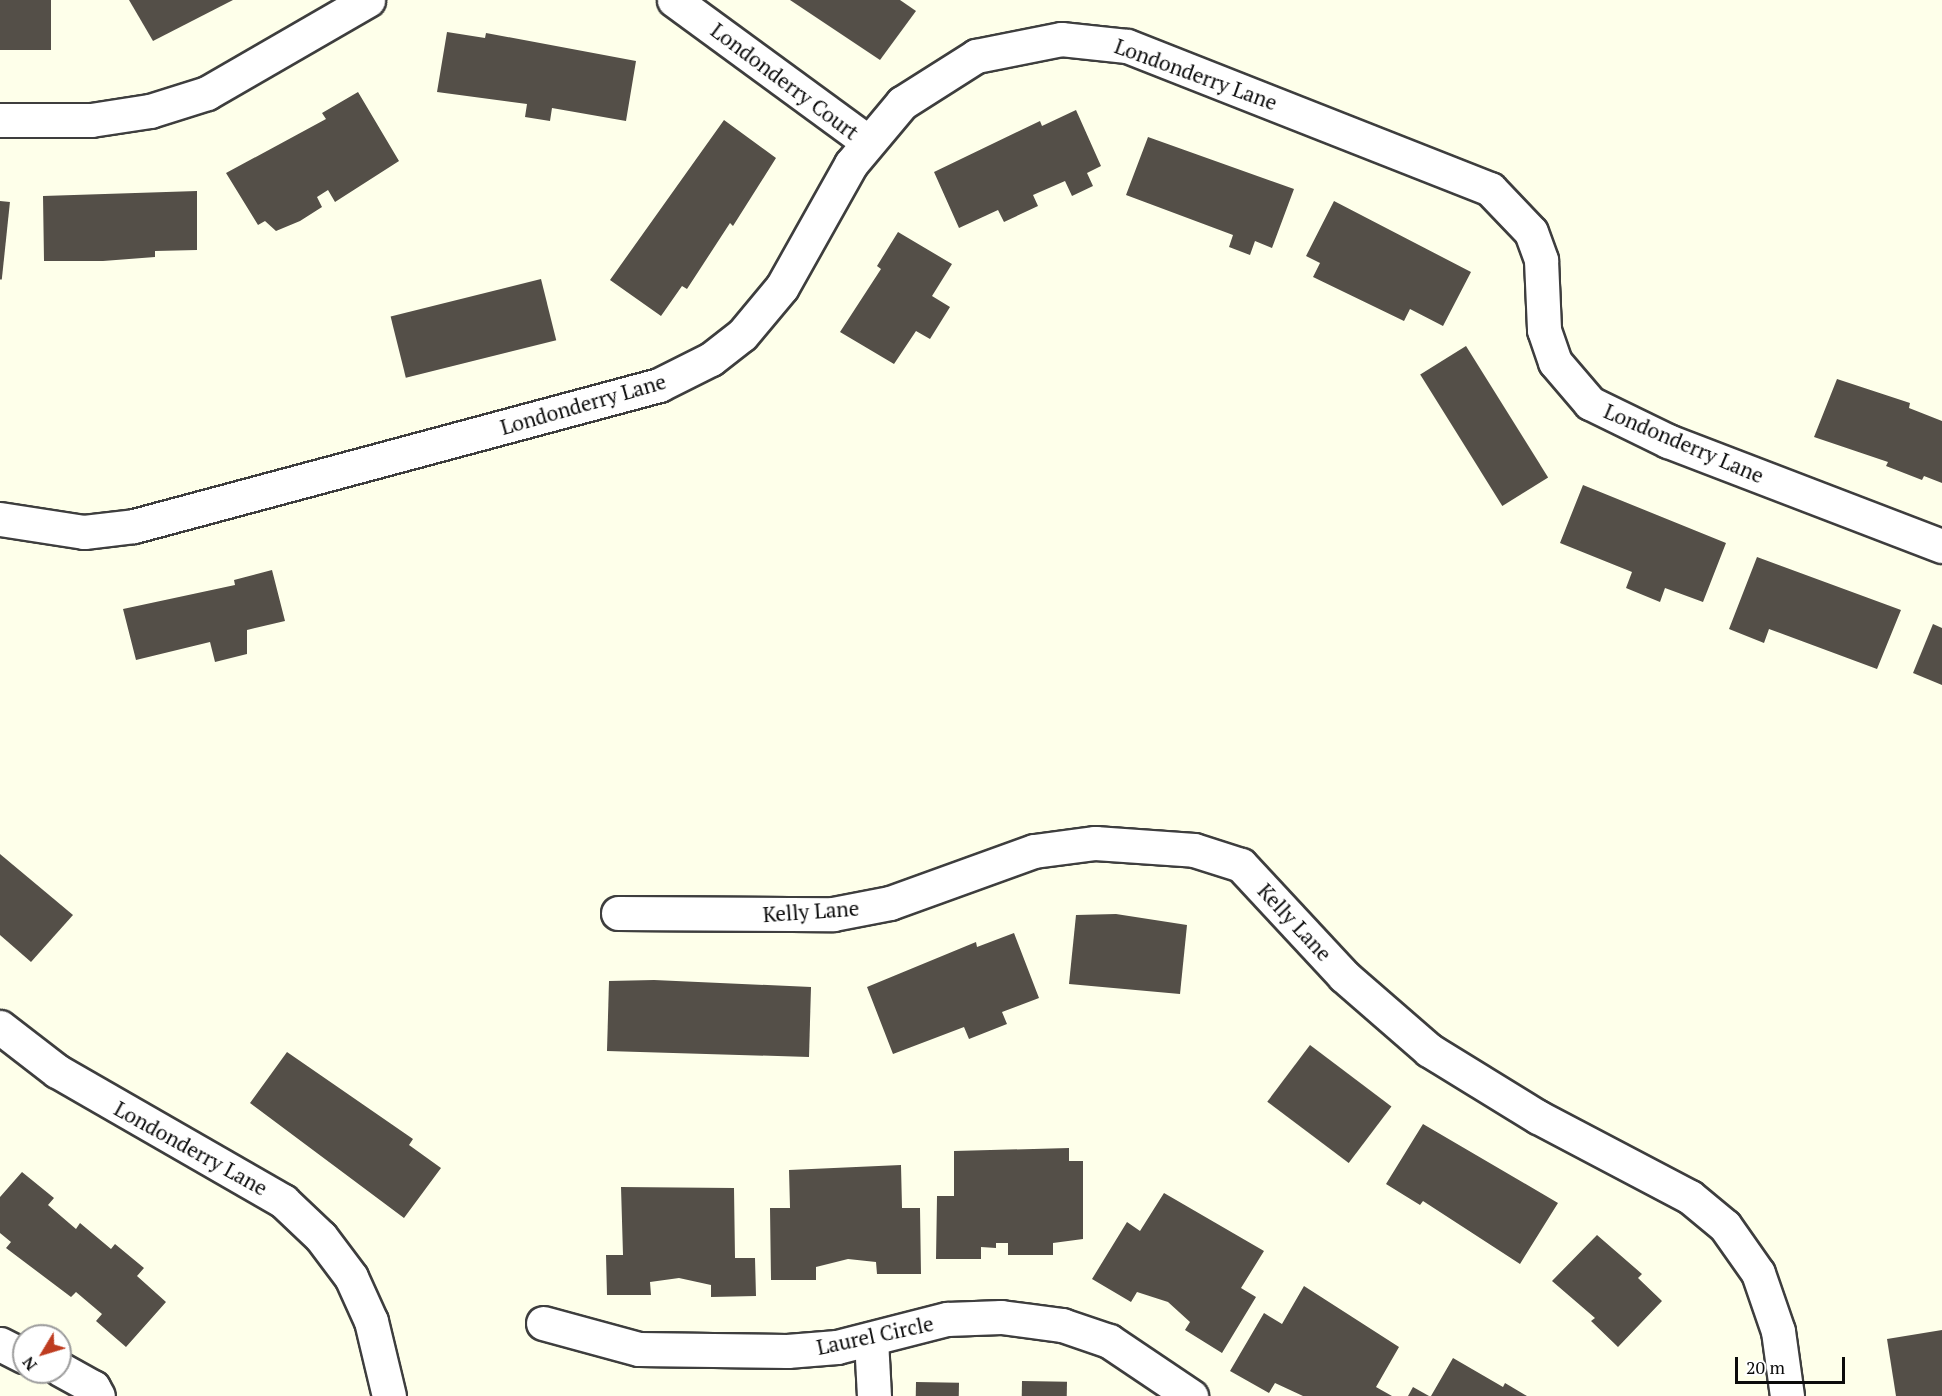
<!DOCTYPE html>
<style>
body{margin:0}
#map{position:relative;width:1942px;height:1396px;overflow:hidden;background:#feffea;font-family:"PT Serif",serif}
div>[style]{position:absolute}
.building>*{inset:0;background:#544f48;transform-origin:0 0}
.roads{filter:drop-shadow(2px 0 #3e3e3e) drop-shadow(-2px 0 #3e3e3e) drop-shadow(0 2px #3e3e3e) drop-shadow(0 -2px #3e3e3e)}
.minor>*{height:33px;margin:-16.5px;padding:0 16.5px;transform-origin:16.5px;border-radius:16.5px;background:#fff}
span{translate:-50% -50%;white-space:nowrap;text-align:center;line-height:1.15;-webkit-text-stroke:6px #fff;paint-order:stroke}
.street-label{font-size:21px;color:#0b0b0b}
.north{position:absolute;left:12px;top:1324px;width:60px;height:60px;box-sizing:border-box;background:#fff;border:2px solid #9d9d9d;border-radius:50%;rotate:232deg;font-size:16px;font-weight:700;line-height:24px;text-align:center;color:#0b0b0b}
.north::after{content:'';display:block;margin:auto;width:21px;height:27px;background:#be3c20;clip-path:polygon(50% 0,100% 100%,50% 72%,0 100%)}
.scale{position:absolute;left:1735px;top:1357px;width:110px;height:27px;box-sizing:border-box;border:3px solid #0b0b0b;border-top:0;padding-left:8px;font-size:18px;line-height:21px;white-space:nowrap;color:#0b0b0b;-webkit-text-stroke:4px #fff;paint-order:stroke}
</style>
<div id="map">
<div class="building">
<div style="left:0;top:0;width:51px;height:50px"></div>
<div style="clip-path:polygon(129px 0,233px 0,153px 41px)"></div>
<div style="clip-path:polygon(790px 0,900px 0,916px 11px,880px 60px)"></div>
<div style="clip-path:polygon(447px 32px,485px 38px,486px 33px,636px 61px,626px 121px,552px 108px,550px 121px,525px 117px,527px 104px,437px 92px)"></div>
<div style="clip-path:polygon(358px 92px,399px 161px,335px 202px,328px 190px,317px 197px,322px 207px,300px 221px,276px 231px,265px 221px,258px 225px,226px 173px,326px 119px,322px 113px)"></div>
<div style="clip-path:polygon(1076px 110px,1101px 166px,1087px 173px,1093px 186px,1072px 196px,1065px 181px,1033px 195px,1038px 206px,1004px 222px,998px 210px,959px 228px,934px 172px,1040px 121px,1042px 126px)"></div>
<div style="clip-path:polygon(724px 120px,776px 158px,733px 226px,730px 223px,687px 289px,682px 286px,661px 316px,610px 280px)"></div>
<div style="clip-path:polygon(1148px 137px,1294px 189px,1272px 248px,1255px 241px,1250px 255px,1229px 247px,1233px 235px,1126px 195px)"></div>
<div style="clip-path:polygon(197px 191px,197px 250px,155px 251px,155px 257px,103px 261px,44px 261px,43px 196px)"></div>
<div style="left:0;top:201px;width:10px;height:78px;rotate:6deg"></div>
<div style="clip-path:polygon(1334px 201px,1471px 272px,1443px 326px,1410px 309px,1404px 321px,1313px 277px,1320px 263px,1306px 256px)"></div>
<div style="clip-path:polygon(898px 232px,952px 264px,932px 296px,950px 307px,930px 339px,916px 331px,894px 364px,840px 332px,881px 269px,877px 266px)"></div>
<div style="left:541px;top:279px;width:63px;height:155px;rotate:76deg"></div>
<div style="left:1466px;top:346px;width:155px;height:54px;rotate:58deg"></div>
<div style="clip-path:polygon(1837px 379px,1910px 403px,1909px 408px,1942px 421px,1942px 483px,1924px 476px,1922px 480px,1886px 466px,1888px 462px,1814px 437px)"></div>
<div style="clip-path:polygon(1583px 485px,1726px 543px,1703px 602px,1665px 588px,1660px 602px,1626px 588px,1632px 572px,1560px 543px)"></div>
<div style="clip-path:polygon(1757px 557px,1901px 610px,1877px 669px,1769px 629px,1764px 643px,1729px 629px)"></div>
<div style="clip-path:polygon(272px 570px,285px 621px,247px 630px,247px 654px,215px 662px,210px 642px,136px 660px,123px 609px,235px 585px,234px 580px)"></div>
<div style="clip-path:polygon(1933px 624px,1942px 628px,1942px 685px,1913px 673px)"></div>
<div style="clip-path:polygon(0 854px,73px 915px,31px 962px,0 935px)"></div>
<div style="clip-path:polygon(1116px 914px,1187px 925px,1180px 994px,1069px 984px,1076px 915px)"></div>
<div style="clip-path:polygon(1014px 933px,1039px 998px,1002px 1012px,1007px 1024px,969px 1039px,964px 1027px,893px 1054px,867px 987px,976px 942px,977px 947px)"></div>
<div style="clip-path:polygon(654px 980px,811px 987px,809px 1057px,607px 1051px,609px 981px)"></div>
<div style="left:1310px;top:1045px;width:102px;height:71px;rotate:37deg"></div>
<div style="clip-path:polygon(287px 1052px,413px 1139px,409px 1145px,441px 1168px,404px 1218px,250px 1103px)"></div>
<div style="clip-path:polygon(1423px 1124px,1558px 1203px,1520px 1264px,1423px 1201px,1420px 1205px,1386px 1184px)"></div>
<div style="clip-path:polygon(1069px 1148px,1069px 1161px,1083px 1161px,1083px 1239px,1053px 1243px,1053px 1255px,1008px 1255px,1008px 1243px,996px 1243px,996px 1248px,981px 1247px,981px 1259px,936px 1259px,937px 1196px,954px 1196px,954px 1151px)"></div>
<div style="clip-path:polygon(901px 1165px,902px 1208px,920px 1208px,921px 1274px,877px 1274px,876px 1262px,848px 1259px,816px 1267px,816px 1280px,771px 1280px,770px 1208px,790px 1208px,789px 1170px)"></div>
<div style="clip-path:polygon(22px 1172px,54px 1198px,48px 1205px,76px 1229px,80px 1223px,111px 1249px,115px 1244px,144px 1268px,137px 1276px,166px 1302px,126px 1347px,96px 1321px,102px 1314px,76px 1292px,71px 1297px,6px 1248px,11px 1242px,0 1233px,0 1197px)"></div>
<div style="clip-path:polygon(621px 1187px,734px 1188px,735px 1258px,755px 1258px,756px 1296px,711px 1297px,711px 1285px,679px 1278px,650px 1282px,651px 1295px,607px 1295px,606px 1255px,623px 1255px)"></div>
<div style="clip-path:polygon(1164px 1193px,1264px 1251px,1241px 1288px,1256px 1297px,1222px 1353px,1185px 1330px,1190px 1322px,1168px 1302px,1137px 1292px,1131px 1302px,1092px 1279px,1127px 1222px,1140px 1231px)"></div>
<div style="clip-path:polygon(1597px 1235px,1642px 1274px,1638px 1278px,1662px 1301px,1618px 1347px,1591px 1321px,1595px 1318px,1552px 1281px)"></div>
<div style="clip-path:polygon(1304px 1286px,1399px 1347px,1376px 1387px,1392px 1396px,1303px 1396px,1275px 1383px,1269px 1393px,1230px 1371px,1264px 1313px,1282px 1324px)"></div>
<div style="clip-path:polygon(1942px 1330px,1942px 1396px,1896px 1396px,1887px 1339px)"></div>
<div style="clip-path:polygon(1453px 1358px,1503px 1387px,1505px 1383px,1527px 1396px,1431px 1396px)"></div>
<div style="left:1022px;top:1381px;width:45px;height:15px;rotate:1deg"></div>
<div style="left:916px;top:1382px;width:43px;height:14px;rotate:1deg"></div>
<div style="clip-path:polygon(1413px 1387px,1429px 1396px,1408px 1396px)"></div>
</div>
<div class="roads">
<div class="minor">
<div style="left:674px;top:0;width:239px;rotate:36.2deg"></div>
<div style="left:0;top:120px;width:91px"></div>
<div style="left:91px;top:120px;width:60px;rotate:-8.7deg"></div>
<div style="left:150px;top:111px;width:60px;rotate:-17.5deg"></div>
<div style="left:207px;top:93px;width:186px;rotate:-30deg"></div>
<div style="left:0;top:519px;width:85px;rotate:8.8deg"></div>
<div style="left:84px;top:532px;width:50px;rotate:-6.8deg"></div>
<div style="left:134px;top:526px;width:544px;rotate:-15.03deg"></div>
<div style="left:659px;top:385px;width:58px;rotate:-26.6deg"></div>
<div style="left:711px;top:359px;width:39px;rotate:-38deg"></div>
<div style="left:742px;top:335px;width:62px;rotate:-50.2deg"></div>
<div style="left:782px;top:287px;width:141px;rotate:-60.7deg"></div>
<div style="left:851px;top:164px;width:80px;rotate:-50.1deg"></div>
<div style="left:902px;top:103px;width:88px;rotate:-32.4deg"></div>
<div style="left:976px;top:56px;width:87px;rotate:-11.3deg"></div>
<div style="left:1061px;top:39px;width:66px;rotate:6.1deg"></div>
<div style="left:1127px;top:46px;width:390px;rotate:21.5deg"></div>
<div style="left:1490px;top:189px;width:59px;rotate:46.4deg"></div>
<div style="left:1531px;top:232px;width:30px;rotate:70deg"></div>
<div style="left:1541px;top:260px;width:70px;rotate:87.5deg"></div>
<div style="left:1544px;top:330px;width:34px;rotate:71deg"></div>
<div style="left:1555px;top:362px;width:54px;rotate:49.5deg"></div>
<div style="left:1590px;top:403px;width:87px;rotate:26deg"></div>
<div style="left:1668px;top:441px;width:293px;rotate:21deg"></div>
<div style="left:618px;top:913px;width:215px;rotate:0.3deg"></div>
<div style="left:833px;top:914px;width:58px;rotate:-10.9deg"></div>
<div style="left:890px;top:903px;width:153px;rotate:-19.9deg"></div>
<div style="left:1034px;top:851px;width:62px;rotate:-7.5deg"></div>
<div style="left:1095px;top:843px;width:99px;rotate:4deg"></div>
<div style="left:1194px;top:850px;width:49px;rotate:17.7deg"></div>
<div style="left:1241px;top:865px;width:151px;rotate:47.1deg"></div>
<div style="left:1344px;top:976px;width:113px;rotate:41deg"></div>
<div style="left:1429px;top:1050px;width:128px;rotate:31.6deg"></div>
<div style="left:1538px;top:1117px;width:172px;rotate:27.8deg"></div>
<div style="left:1690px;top:1197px;width:45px;rotate:39.6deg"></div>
<div style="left:1725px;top:1226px;width:57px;rotate:54.9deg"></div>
<div style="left:1758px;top:1273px;width:61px;rotate:71deg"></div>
<div style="left:1778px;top:1331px;width:66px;rotate:82.1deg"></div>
<div style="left:0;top:1027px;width:72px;rotate:37.7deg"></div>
<div style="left:57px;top:1071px;width:261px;rotate:29.9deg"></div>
<div style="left:283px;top:1201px;width:52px;rotate:43.5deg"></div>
<div style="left:321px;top:1237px;width:50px;rotate:53.1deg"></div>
<div style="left:351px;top:1277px;width:48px;rotate:65.6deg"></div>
<div style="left:371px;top:1321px;width:77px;rotate:76.5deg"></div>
<div style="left:543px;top:1323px;width:99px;rotate:15.2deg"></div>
<div style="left:639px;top:1349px;width:148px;rotate:0.8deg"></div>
<div style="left:787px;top:1351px;width:50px;rotate:-4.6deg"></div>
<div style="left:837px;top:1347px;width:114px;rotate:-14.3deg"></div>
<div style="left:947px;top:1319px;width:54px;rotate:-2.1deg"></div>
<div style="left:1001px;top:1317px;width:62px;rotate:7.5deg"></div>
<div style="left:1062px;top:1325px;width:50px;rotate:18.8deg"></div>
<div style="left:1109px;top:1341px;width:99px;rotate:33.9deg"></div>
<div style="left:871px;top:1339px;width:57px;rotate:87deg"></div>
<div style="left:0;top:1344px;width:27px;rotate:27deg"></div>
<div style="left:60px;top:1369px;width:38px;rotate:29deg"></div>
<div style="left:93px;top:1387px;width:10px;rotate:61deg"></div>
</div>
</div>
<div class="street-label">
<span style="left:1196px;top:74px;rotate:20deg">Londonderry Lane</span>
<span style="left:785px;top:81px;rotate:37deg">Londonderry Court</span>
<span style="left:583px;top:404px;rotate:-16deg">Londonderry Lane</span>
<span style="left:1684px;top:443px;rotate:23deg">Londonderry Lane</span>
<span style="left:811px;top:911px;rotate:-4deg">Kelly Lane</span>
<span style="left:1295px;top:922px;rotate:47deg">Kelly Lane</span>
<span style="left:191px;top:1148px;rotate:29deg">Londonderry Lane</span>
<span style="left:875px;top:1335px;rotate:-12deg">Laurel Circle</span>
</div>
<div class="north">N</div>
<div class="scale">20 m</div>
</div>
